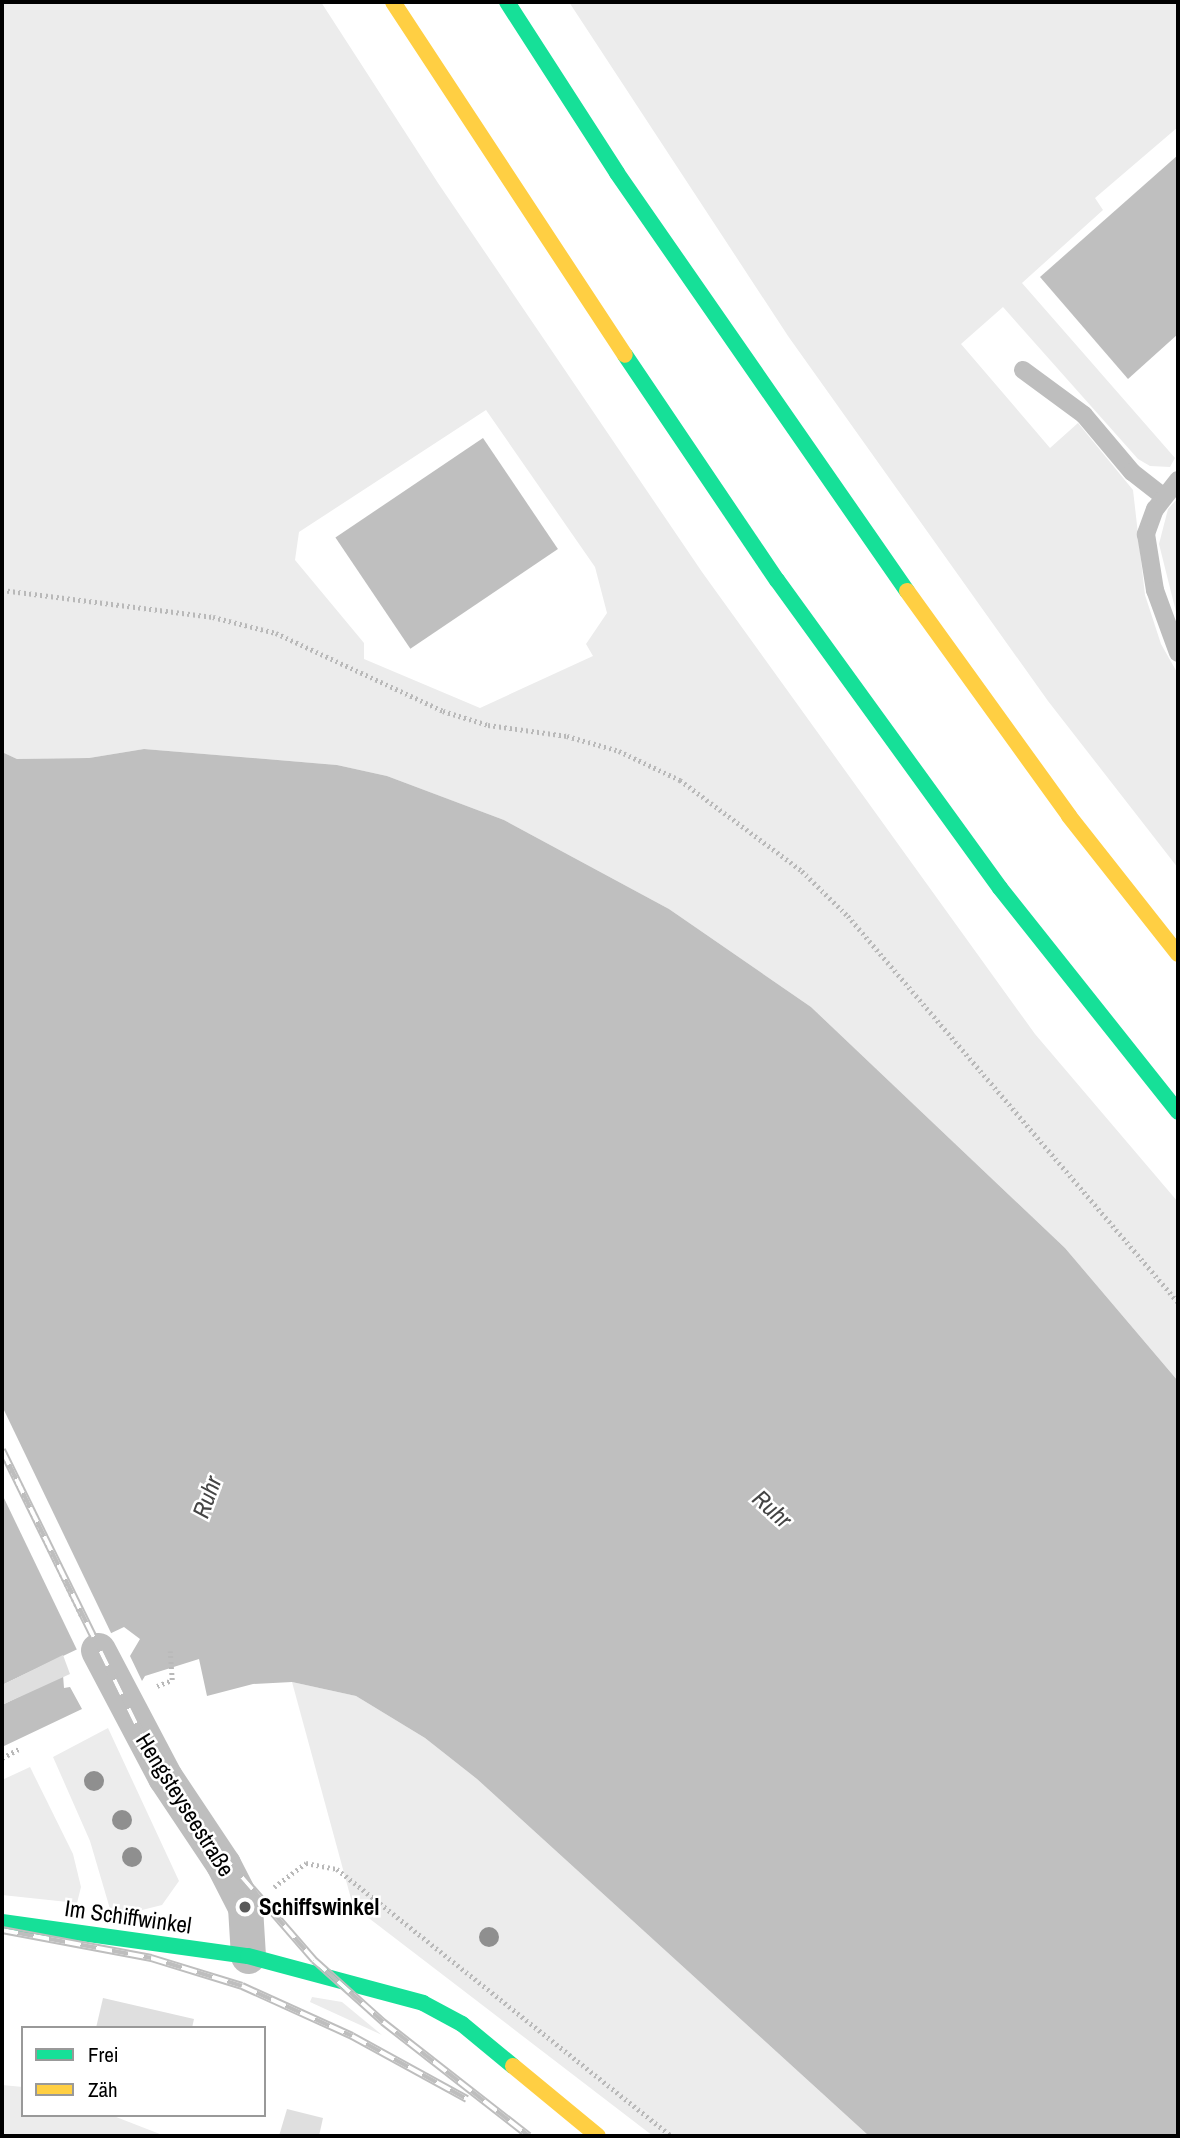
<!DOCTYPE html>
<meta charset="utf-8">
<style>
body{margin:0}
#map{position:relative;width:1180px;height:2138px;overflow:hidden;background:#fff;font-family:"Archivo Narrow",sans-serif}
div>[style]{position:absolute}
.green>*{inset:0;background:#ececec}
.water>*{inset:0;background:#bfbfbf;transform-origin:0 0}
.pier>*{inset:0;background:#fff}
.building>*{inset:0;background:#dfdfdf}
.path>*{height:4.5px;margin-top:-2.25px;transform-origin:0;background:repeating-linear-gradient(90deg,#b9b9b9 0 2px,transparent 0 5.5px)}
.lane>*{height:18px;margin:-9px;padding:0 9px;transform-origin:9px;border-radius:9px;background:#bebebe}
.street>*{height:35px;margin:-17.5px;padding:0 17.5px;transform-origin:17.5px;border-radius:17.5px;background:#bebebe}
.fast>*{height:16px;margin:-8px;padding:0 8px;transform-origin:8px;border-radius:8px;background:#16e098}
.slow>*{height:16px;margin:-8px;padding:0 8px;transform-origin:8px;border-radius:8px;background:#ffcf43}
.rail>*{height:8px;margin-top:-4px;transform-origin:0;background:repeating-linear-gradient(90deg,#fff 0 16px,#bebebe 0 32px);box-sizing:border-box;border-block:2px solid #bebebe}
.trees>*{width:20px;height:20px;margin:-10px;border-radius:50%;background:#8f8f8f}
.dots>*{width:19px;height:19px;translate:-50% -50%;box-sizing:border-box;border:4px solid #fff;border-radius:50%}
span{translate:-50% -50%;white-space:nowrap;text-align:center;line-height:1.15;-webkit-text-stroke:5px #fff;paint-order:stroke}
.street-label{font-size:23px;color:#000}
.poi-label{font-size:23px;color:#000;font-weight:700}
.left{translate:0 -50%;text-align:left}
.water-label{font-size:24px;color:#444;font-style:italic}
.frame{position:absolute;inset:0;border:4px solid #000;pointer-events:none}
.legend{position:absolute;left:21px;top:2026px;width:245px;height:91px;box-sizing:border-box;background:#fff;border:2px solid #999;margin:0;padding:9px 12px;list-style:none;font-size:21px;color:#000}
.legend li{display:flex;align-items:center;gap:14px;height:35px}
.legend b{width:35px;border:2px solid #999}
</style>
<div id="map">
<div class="green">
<div style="clip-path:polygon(evenodd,2px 2px,321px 2px,438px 183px,702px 572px,1035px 1034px,1178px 1202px,1178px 1381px,1065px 1248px,811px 1007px,669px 909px,504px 820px,387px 776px,337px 765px,144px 749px,89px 758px,17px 759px,2px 752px,2px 2px,486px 410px,595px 567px,607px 613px,586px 644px,593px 656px,480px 708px,364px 659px,364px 643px,295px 560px,299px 532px,486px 410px)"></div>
<div style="clip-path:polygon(569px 2px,1178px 2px,1178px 127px,1095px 198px,1103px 210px,1022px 283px,1175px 458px,1170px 467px,1150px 466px,1138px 459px,1003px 307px,961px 344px,1050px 448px,1078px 423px,1133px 490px,1145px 595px,1161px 644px,1178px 674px,1178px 868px,1048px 701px,788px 336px)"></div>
<div style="clip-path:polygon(1178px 498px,1178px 620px,1159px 544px,1168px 509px)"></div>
<div style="clip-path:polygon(292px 1682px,356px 1696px,425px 1738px,477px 1779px,869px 2136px,653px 2136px,353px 1906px)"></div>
<div style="clip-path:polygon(108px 1728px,179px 1881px,162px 1905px,138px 1911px,110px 1909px,90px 1841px,53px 1757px)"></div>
<div style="clip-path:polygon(30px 1767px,73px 1854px,81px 1887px,77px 1903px,2px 1895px,2px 1780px)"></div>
<div style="clip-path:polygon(312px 1997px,342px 2002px,382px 2035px,310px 2002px)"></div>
<div style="clip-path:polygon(2px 2085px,23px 2087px,23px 2115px,111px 2115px,165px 2136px,2px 2136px)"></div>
</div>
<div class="water">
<div style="clip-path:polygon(1178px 155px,1178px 334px,1128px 379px,1040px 277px)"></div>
<div style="left:483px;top:438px;width:134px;height:178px;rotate:56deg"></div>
<div style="clip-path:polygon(144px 749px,337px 765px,387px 776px,504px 820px,669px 909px,811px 1007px,1065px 1248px,1178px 1381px,1178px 2136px,869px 2136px,477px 1779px,425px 1738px,356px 1696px,292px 1682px,253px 1684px,207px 1696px,199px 1659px,145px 1676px,142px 1681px,130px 1656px,140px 1639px,124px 1627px,2px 1685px,2px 752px,17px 759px,89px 758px)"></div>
<div style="clip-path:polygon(63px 1675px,64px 1688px,70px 1687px,82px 1709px,2px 1747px,2px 1705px)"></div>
</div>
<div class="pier">
<div style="clip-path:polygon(2px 1406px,112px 1635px,78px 1652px,2px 1494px)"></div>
</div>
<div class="building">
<div style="clip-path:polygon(63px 1655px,70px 1674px,2px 1705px,2px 1685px)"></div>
<div style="clip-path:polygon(103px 1998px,194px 2019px,192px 2028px,96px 2028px)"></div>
<div style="clip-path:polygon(287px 2109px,323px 2118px,319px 2136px,279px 2136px)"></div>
</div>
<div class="path">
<div style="left:2px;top:590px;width:213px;rotate:7.3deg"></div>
<div style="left:213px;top:617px;width:65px;rotate:14.3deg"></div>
<div style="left:276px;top:633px;width:184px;rotate:25deg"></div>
<div style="left:443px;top:711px;width:47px;rotate:17.3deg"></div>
<div style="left:488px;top:725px;width:80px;rotate:7.9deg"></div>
<div style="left:567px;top:736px;width:54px;rotate:16.1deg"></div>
<div style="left:619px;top:751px;width:68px;rotate:25.4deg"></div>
<div style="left:680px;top:780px;width:152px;rotate:36.7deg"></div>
<div style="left:802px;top:871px;width:64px;rotate:44.4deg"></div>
<div style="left:848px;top:916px;width:508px;rotate:49.47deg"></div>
<div style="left:2px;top:1450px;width:187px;rotate:64.3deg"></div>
<div style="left:157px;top:1686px;width:16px;rotate:-22deg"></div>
<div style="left:172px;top:1680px;width:29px;rotate:-94deg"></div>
<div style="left:2px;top:1758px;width:19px;rotate:-28deg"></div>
<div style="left:274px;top:1887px;width:40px;rotate:-37deg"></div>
<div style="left:306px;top:1863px;width:32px;rotate:11deg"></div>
<div style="left:337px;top:1869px;width:428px;rotate:38.6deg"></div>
</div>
<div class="lane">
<div style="left:1023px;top:370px;width:76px;rotate:36.4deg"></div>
<div style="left:1084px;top:415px;width:75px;rotate:49.9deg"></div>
<div style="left:1132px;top:472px;width:39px;rotate:38deg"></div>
<div style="left:1178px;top:480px;width:37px;rotate:128deg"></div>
<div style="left:1155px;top:509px;width:27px;rotate:110deg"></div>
<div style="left:1146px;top:534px;width:57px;rotate:80.9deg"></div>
<div style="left:1155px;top:590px;width:67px;rotate:69.9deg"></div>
</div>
<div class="street">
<div style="left:98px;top:1650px;width:144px;rotate:62.2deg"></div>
<div style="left:165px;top:1777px;width:105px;rotate:56.3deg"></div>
<div style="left:223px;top:1864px;width:48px;rotate:62.9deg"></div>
<div style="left:245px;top:1907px;width:49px;rotate:86.5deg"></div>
</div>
<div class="fast">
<div style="left:507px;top:2px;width:203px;rotate:57.2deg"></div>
<div style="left:617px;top:173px;width:509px;rotate:55.25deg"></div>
<div style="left:625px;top:355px;width:272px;rotate:56deg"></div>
<div style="left:777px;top:580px;width:380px;rotate:54.1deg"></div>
<div style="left:1000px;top:888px;width:286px;rotate:51.5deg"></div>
<div style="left:2px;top:1922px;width:248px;rotate:7.9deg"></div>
<div style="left:248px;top:1956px;width:181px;rotate:15deg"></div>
<div style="left:423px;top:2003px;width:44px;rotate:28.3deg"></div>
<div style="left:462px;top:2024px;width:66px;rotate:39.5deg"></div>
</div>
<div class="slow">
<div style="left:393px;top:2px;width:422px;rotate:56.7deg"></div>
<div style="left:907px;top:591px;width:277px;rotate:54.2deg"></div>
<div style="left:1069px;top:816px;width:176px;rotate:51.7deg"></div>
<div style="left:513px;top:2066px;width:110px;rotate:39.5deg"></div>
</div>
<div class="rail">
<div style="left:2px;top:1450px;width:316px;rotate:63.9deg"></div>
<div style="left:141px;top:1734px;width:143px;rotate:56.1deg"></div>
<div style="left:221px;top:1853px;width:142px;rotate:49deg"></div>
<div style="left:314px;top:1960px;width:93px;rotate:41.9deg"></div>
<div style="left:383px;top:2022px;width:185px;rotate:38deg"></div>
<div style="left:2px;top:1930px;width:152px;rotate:10.6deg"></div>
<div style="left:151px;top:1958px;width:95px;rotate:17.1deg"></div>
<div style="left:242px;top:1986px;width:121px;rotate:24.4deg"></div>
<div style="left:352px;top:2036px;width:131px;rotate:28.7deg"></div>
</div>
<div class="trees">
<div style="left:94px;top:1781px"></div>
<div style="left:122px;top:1820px"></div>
<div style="left:132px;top:1857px"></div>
<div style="left:489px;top:1937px"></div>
</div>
<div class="dots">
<div style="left:245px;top:1907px;background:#595959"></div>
</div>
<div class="street-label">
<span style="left:185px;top:1805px;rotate:58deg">Hengsteyseestraße</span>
<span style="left:128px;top:1917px;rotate:8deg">Im Schiffwinkel</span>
</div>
<div class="poi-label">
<span class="left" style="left:259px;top:1907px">Schiffswinkel</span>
</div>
<div class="water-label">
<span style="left:207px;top:1497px;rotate:-70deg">Ruhr</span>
<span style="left:772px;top:1509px;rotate:42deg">Ruhr</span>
</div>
<div class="frame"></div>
<ul class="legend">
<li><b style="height:9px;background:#16e098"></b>Frei</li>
<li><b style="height:9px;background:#ffcf43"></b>Zäh</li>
</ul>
</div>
